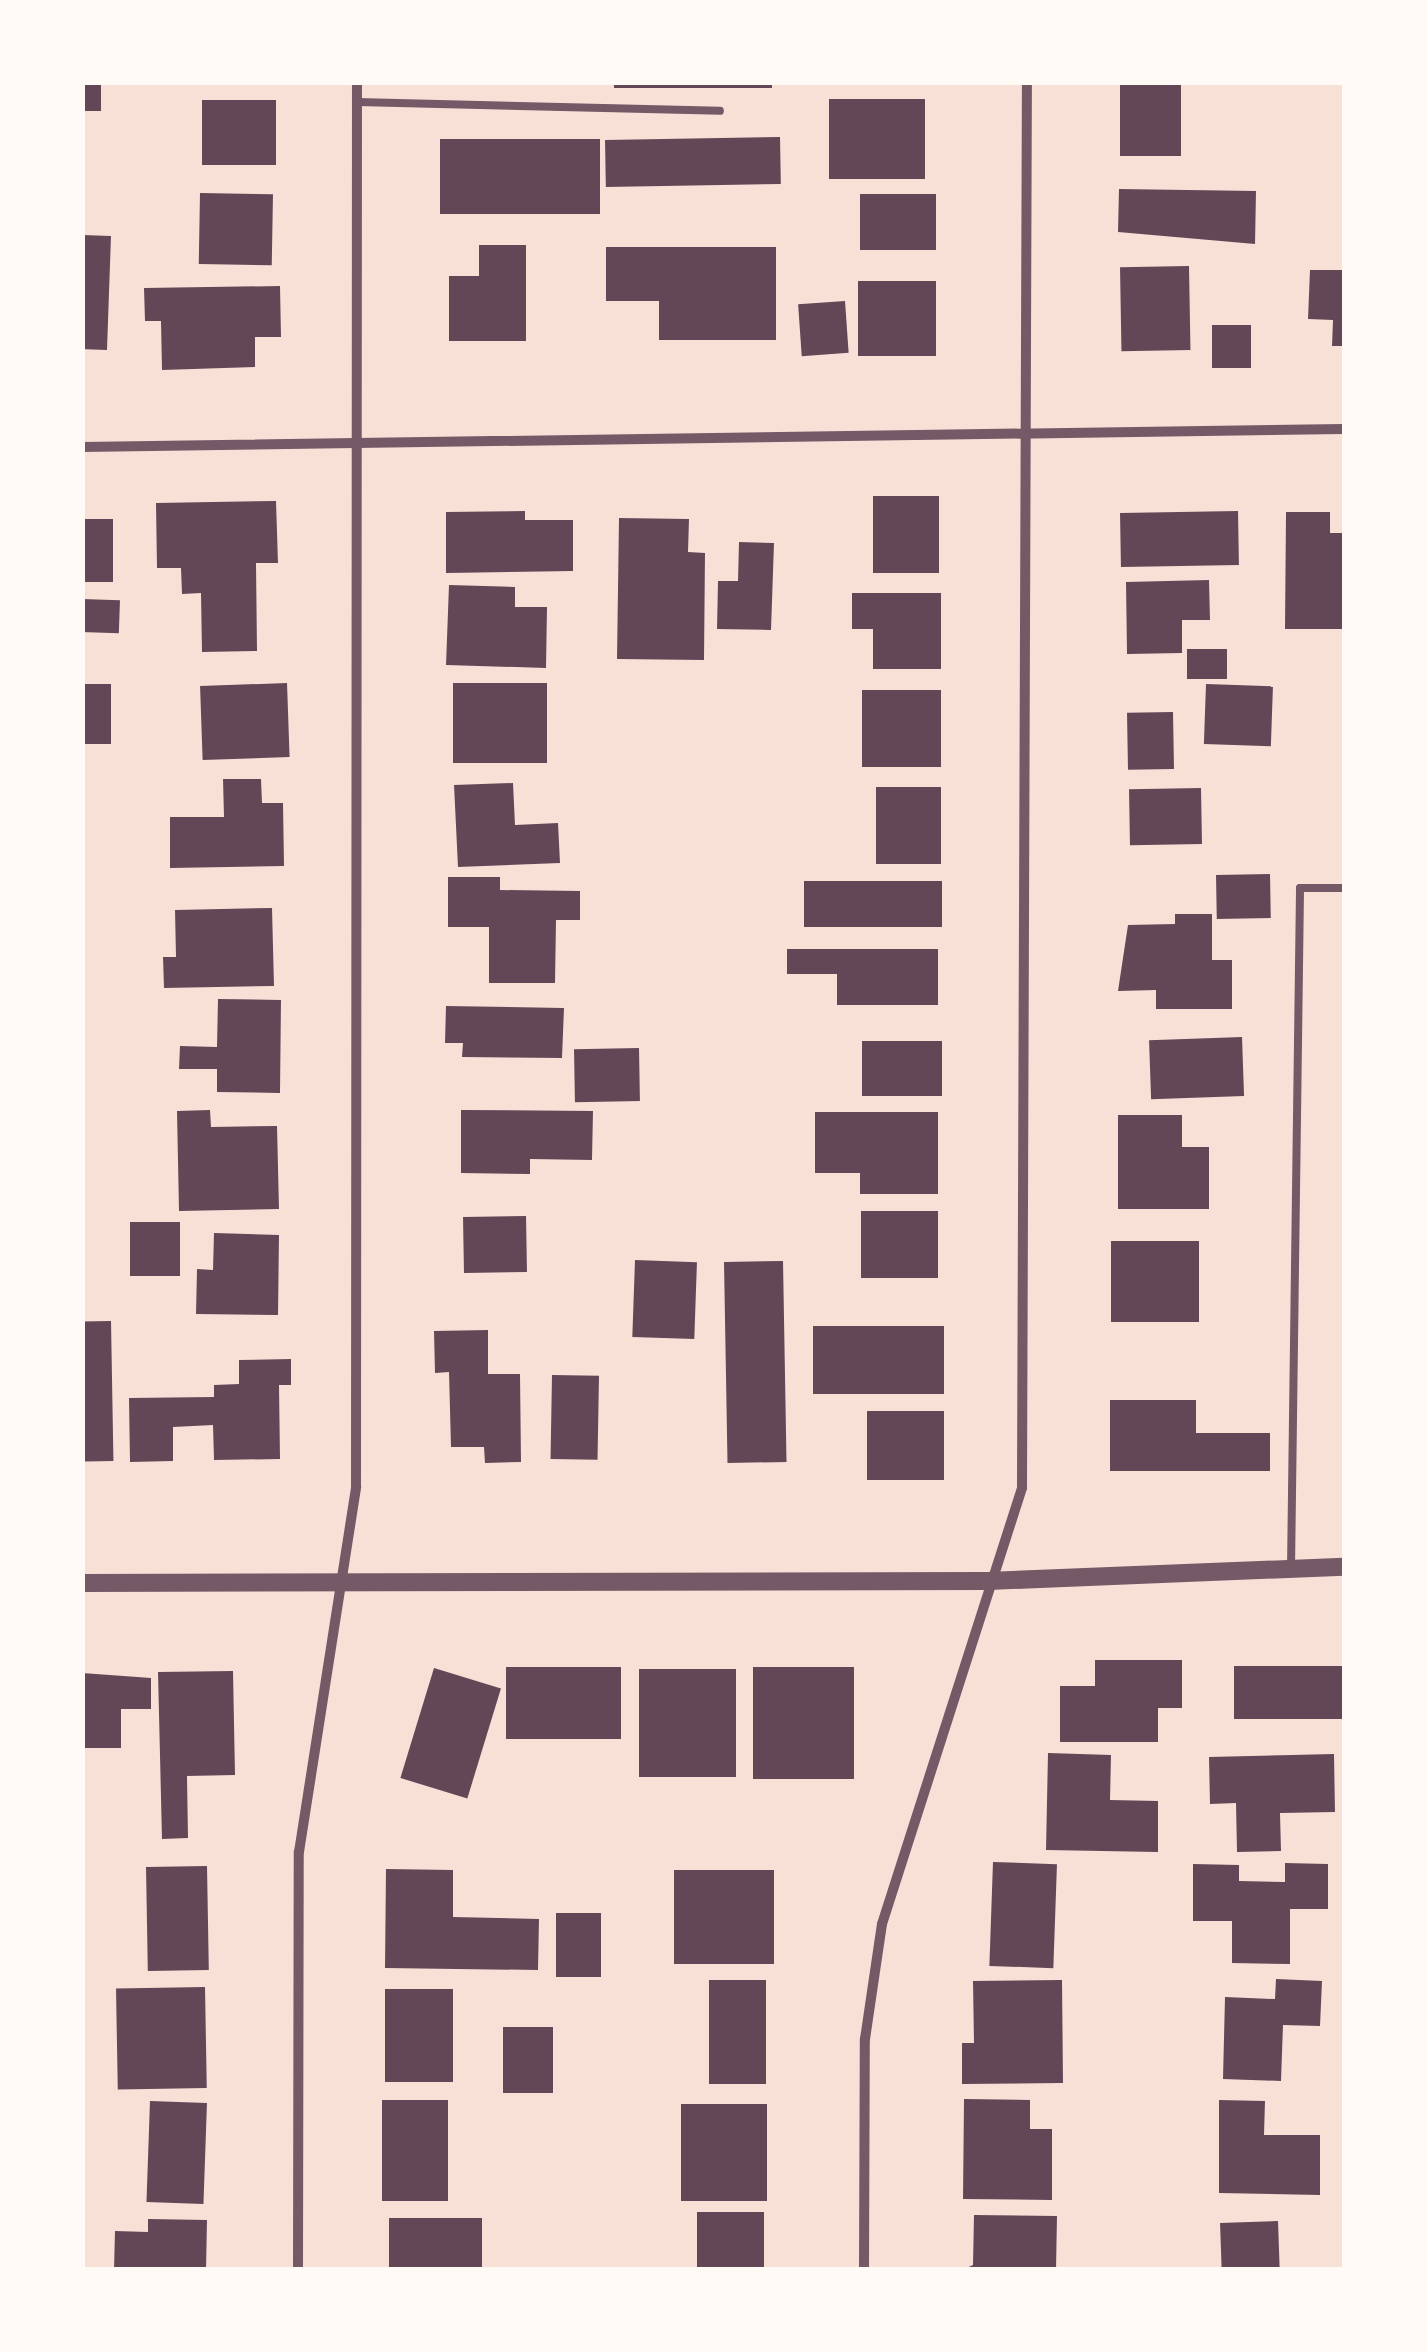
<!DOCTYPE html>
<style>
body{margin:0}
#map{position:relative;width:1427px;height:2352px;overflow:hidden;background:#f7e1d7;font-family:"Open Sans",sans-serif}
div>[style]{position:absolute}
.building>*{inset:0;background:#644757;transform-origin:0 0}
.service>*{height:8px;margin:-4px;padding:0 4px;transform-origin:4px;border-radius:4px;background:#755966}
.minor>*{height:10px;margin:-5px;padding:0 5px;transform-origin:5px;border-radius:5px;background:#755966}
.tertiary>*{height:18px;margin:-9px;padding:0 9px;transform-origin:9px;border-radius:9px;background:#755966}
span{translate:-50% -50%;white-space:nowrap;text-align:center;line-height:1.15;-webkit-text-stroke:8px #fffaf5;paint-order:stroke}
.frame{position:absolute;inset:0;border:85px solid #fffaf5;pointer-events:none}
</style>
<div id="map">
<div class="building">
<div style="left:82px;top:82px;width:19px;height:29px"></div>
<div style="left:614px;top:82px;width:158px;height:6px"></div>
<div style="left:1120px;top:85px;width:61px;height:71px"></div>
<div style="left:829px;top:99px;width:96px;height:80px"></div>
<div style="left:276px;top:100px;width:65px;height:74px;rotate:90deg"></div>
<div style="left:780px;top:137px;width:47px;height:175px;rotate:89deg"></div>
<div style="left:440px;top:139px;width:160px;height:75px"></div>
<div style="clip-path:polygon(1119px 189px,1256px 191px,1255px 244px,1118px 232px)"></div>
<div style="left:200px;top:193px;width:73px;height:71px;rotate:1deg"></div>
<div style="left:860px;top:194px;width:76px;height:56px"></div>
<div style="left:82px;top:235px;width:29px;height:114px;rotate:2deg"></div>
<div style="clip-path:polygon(479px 245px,526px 245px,526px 341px,449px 341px,449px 276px,479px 276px)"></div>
<div style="clip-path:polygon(606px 247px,776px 247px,776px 340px,659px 340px,659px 301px,606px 301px)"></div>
<div style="left:1189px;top:266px;width:84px;height:69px;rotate:89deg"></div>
<div style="clip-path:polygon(1310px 270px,1344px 270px,1344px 346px,1332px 346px,1333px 320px,1308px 319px)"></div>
<div style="left:858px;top:281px;width:78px;height:75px"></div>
<div style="clip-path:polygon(280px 286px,281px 337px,255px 337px,255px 367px,162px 370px,161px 321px,145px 321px,144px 288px)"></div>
<div style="left:845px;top:301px;width:52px;height:47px;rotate:86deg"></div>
<div style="left:1251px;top:325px;width:43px;height:39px;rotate:90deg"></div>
<div style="left:873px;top:496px;width:66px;height:77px"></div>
<div style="clip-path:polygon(276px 501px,278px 563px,256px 563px,257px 651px,202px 652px,201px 593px,182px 594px,181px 568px,157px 568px,156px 503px)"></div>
<div style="clip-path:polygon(525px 511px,525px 520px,573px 520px,573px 571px,446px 573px,446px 512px)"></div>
<div style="left:1238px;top:511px;width:54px;height:118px;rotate:89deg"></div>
<div style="clip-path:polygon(1286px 512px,1330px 512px,1330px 533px,1344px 533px,1344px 629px,1285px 629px)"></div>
<div style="clip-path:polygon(619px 518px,689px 519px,688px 552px,705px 553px,704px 660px,617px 659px)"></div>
<div style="left:82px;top:519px;width:31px;height:63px"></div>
<div style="clip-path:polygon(739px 542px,774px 543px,771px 630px,717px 629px,718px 581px,738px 581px)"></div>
<div style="clip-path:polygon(1209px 580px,1210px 620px,1182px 620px,1182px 653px,1127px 654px,1126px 582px)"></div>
<div style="clip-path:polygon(449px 585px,515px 587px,515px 607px,547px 607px,546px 668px,446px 665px)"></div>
<div style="clip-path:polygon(852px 593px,941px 593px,941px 669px,873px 669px,873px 629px,852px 629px)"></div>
<div style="left:82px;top:599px;width:38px;height:33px;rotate:2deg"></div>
<div style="left:1187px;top:649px;width:40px;height:30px"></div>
<div style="left:287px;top:683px;width:74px;height:87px;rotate:88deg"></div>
<div style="left:547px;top:683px;width:80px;height:94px;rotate:90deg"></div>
<div style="left:111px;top:684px;width:60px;height:29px;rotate:90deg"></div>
<div style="left:1206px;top:684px;width:67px;height:60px;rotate:2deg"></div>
<div style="left:862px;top:690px;width:79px;height:77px"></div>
<div style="left:1173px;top:712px;width:57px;height:46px;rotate:89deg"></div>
<div style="clip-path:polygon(223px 779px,261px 779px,262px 803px,283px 803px,284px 866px,170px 868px,170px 817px,224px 817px)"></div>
<div style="clip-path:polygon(513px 783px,515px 825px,558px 823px,560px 863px,458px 867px,454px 785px)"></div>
<div style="left:876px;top:787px;width:65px;height:77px"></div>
<div style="left:1201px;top:788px;width:56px;height:72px;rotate:89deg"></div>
<div style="left:1270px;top:874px;width:44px;height:54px;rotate:89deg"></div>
<div style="clip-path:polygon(448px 877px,500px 877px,500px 890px,580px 891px,580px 920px,556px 920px,555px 983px,489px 983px,489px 927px,448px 927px)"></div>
<div style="left:804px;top:881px;width:138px;height:46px"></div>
<div style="clip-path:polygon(272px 908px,274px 986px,164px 988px,163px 957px,176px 957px,175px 910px)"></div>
<div style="clip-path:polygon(1175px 914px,1212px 914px,1212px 960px,1232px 960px,1232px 1009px,1156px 1009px,1156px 990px,1118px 991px,1128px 925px,1175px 924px)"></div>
<div style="clip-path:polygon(787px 949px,938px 949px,938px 1005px,837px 1005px,837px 974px,787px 974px)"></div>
<div style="clip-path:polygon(218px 999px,281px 1000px,280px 1093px,217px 1092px,217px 1069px,179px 1069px,180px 1046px,217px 1047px)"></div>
<div style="clip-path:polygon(446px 1006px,564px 1008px,562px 1058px,462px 1057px,463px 1043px,445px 1043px)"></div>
<div style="left:1242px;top:1037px;width:59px;height:93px;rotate:88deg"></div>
<div style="left:862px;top:1041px;width:80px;height:55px"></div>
<div style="left:639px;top:1048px;width:53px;height:65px;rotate:89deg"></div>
<div style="clip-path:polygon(210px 1110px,211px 1127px,277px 1126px,279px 1209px,179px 1211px,177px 1111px)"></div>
<div style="clip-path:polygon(461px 1110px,593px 1111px,592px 1160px,530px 1159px,530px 1174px,461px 1173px)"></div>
<div style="clip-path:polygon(815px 1112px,938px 1112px,938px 1194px,860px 1194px,860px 1173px,815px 1173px)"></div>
<div style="clip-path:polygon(1118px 1115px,1182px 1115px,1182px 1147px,1209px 1147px,1209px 1209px,1118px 1209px)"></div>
<div style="left:861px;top:1211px;width:77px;height:67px"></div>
<div style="left:526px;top:1216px;width:56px;height:63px;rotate:89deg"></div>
<div style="left:130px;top:1222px;width:50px;height:54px"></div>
<div style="clip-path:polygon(214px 1233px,279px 1235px,278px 1315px,196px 1314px,197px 1269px,213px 1270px)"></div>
<div style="left:1111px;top:1241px;width:88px;height:81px"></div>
<div style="left:635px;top:1260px;width:62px;height:77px;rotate:2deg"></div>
<div style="left:783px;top:1261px;width:201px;height:59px;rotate:89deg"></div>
<div style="left:111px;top:1321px;width:140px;height:29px;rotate:89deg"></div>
<div style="left:813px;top:1326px;width:131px;height:68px"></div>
<div style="clip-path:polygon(488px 1330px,488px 1374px,520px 1374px,521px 1462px,485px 1463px,484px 1447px,451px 1447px,449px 1372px,435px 1373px,434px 1331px)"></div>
<div style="clip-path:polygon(291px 1359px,291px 1385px,279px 1385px,280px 1459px,214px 1460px,213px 1425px,173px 1427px,173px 1461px,130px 1462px,129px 1398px,214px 1397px,214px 1385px,239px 1384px,239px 1360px)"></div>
<div style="left:552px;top:1375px;width:47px;height:84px;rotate:1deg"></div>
<div style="clip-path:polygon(1110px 1400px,1196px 1400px,1196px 1433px,1270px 1433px,1270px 1471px,1110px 1471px)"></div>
<div style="left:867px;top:1411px;width:77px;height:69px"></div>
<div style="clip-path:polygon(1095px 1660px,1182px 1660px,1182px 1708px,1158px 1708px,1158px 1742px,1060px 1742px,1060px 1686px,1095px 1686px)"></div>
<div style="left:1344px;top:1666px;width:53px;height:110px;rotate:90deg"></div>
<div style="left:506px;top:1667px;width:115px;height:72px"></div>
<div style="left:753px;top:1667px;width:101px;height:112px"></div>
<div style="left:434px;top:1668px;width:70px;height:115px;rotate:17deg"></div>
<div style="left:639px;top:1669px;width:97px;height:108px"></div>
<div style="clip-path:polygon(233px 1671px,235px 1775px,187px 1776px,188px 1838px,162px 1839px,158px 1672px)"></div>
<div style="clip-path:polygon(82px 1673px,151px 1678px,151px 1709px,121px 1709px,121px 1748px,82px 1748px)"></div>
<div style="clip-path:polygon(1048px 1753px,1111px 1755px,1110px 1800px,1158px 1801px,1158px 1852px,1046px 1850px)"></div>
<div style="clip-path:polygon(1334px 1754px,1335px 1812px,1280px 1813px,1281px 1851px,1237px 1852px,1236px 1803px,1210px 1804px,1209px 1757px)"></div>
<div style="left:993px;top:1862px;width:64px;height:104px;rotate:2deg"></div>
<div style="clip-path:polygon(1285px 1863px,1328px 1864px,1328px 1909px,1290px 1909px,1290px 1964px,1232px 1963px,1232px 1921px,1193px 1921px,1193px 1864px,1239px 1865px,1239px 1881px,1285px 1882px)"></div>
<div style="left:207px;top:1866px;width:104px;height:61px;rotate:89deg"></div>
<div style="clip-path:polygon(386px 1869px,453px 1870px,453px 1917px,539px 1919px,538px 1970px,385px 1968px)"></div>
<div style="left:674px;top:1870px;width:100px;height:94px"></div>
<div style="left:556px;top:1913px;width:45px;height:64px"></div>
<div style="clip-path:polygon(1276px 1979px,1322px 1981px,1320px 2026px,1283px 2025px,1281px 2081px,1223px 2079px,1225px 1997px,1275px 1999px)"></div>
<div style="left:709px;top:1980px;width:57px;height:104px"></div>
<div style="clip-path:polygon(1062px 1980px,1063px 2083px,962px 2084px,962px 2043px,974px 2043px,973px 1981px)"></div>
<div style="left:205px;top:1987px;width:101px;height:89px;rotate:89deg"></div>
<div style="left:385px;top:1989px;width:68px;height:93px"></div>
<div style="left:503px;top:2027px;width:50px;height:66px"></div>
<div style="clip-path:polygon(964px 2099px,1030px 2100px,1030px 2129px,1052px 2129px,1052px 2200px,963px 2199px)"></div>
<div style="left:382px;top:2100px;width:66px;height:101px"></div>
<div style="clip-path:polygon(1219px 2100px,1265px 2101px,1264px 2135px,1320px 2135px,1320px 2195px,1219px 2193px)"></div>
<div style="left:150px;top:2101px;width:57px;height:101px;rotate:2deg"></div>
<div style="left:681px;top:2104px;width:86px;height:97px"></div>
<div style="left:697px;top:2212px;width:67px;height:58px"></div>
<div style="clip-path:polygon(974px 2215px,1057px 2216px,1056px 2270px,962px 2270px,973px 2265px)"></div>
<div style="left:389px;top:2218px;width:93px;height:52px"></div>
<div style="clip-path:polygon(148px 2219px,207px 2220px,206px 2270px,114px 2270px,115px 2231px,148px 2232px)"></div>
<div style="left:1278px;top:2221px;width:49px;height:58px;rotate:88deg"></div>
</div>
<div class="service">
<div style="left:357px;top:102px;width:363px;rotate:1.4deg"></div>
<div style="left:1291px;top:1569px;width:681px;rotate:-89.24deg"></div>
<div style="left:1300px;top:888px;width:44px"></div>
</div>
<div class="minor">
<div style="left:82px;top:447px;width:1262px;rotate:-0.82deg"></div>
<div style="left:298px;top:2270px;width:418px;rotate:-89.9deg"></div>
<div style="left:299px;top:1852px;width:370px;rotate:-81.1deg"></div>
<div style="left:356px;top:1486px;width:1404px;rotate:-89.96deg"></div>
<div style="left:864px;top:2270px;width:231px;rotate:-89.8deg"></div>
<div style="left:865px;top:2039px;width:116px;rotate:-81.6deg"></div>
<div style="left:882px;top:1924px;width:458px;rotate:-72.2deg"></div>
<div style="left:1022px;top:1488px;width:1406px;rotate:-89.8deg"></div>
</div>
<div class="tertiary">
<div style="left:82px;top:1583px;width:906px;rotate:-0.13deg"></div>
<div style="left:988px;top:1581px;width:356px;rotate:-2.3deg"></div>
</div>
<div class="frame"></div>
</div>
